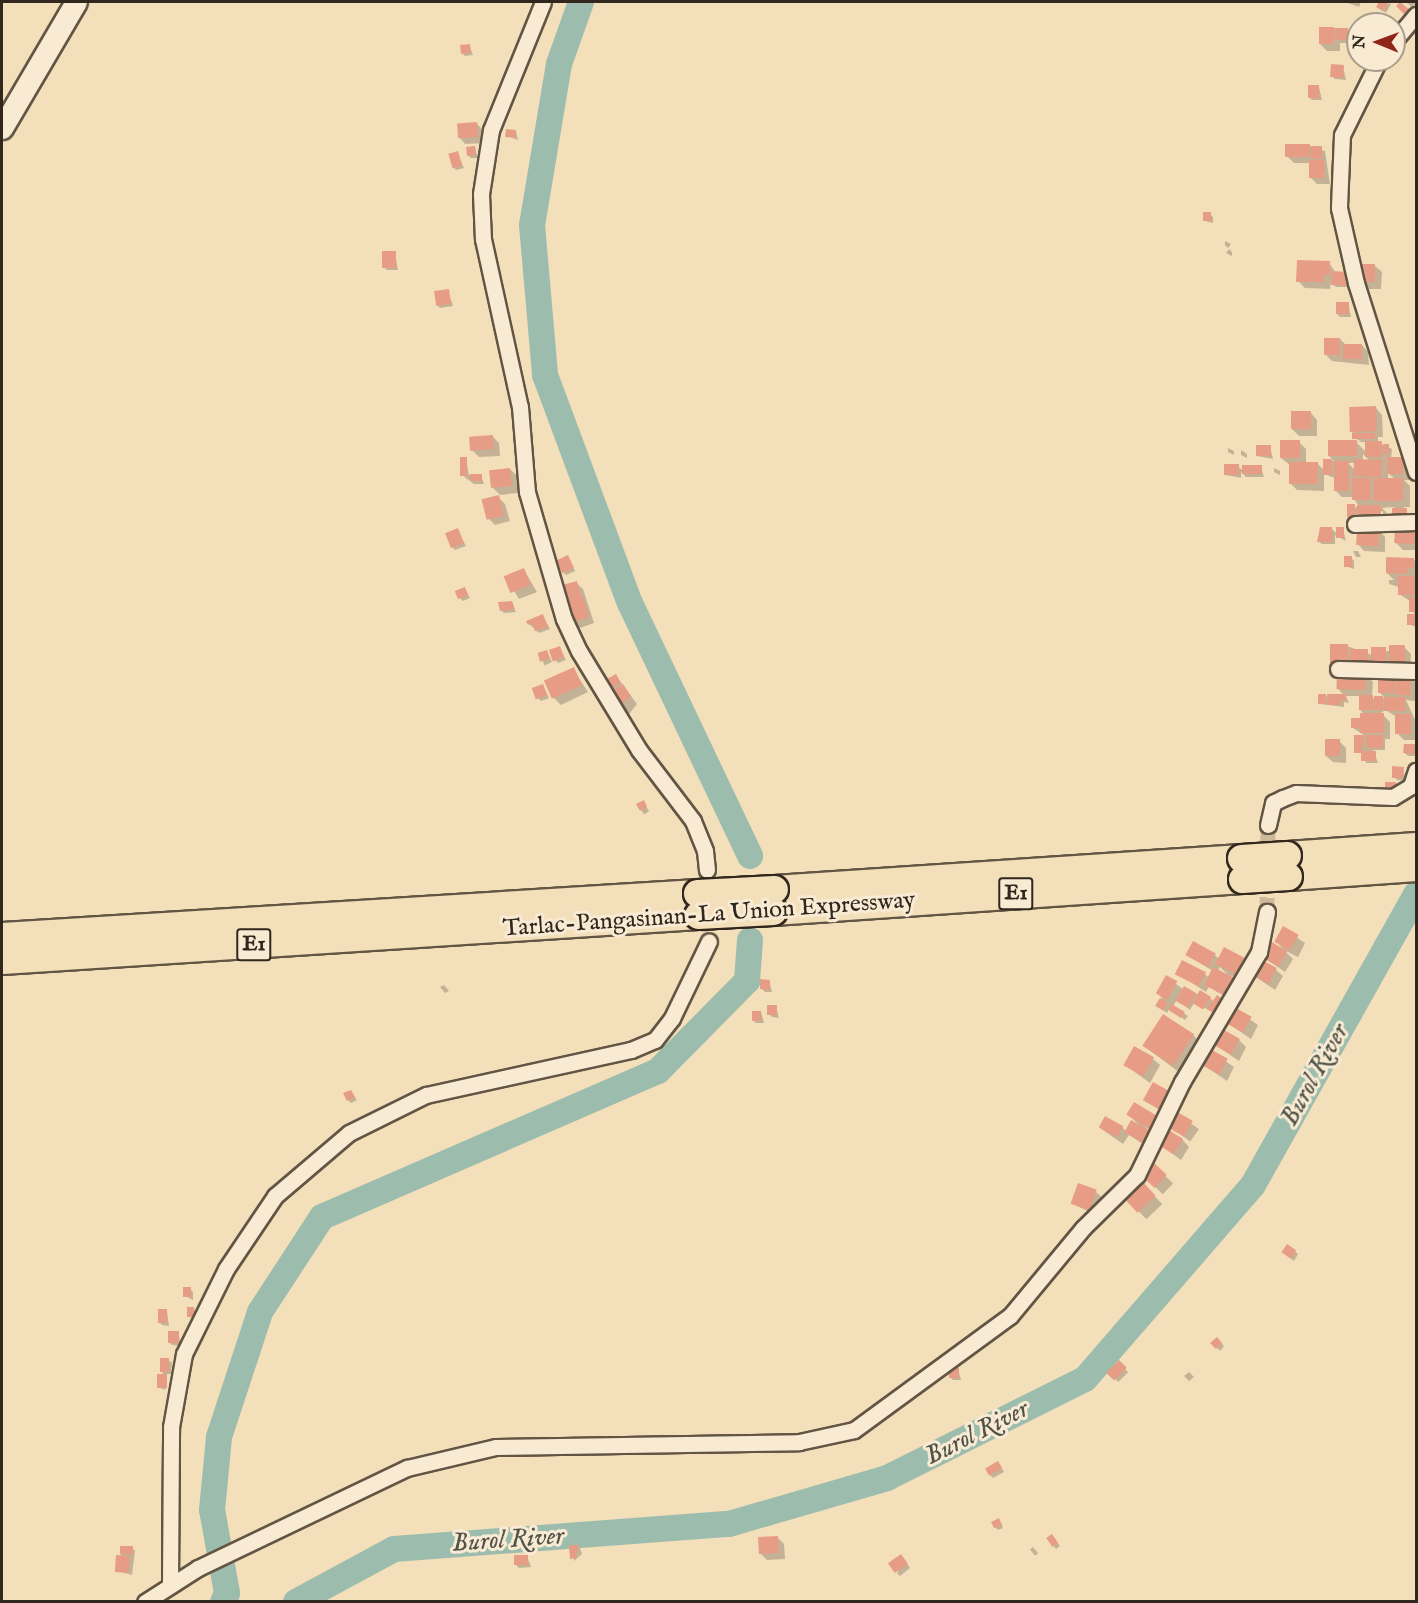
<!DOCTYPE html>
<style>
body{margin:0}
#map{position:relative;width:1418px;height:1603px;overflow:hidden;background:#f4dfbb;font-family:"IM FELL English",serif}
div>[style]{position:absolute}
.shadow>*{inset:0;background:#0003;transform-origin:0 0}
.river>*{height:26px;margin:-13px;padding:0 13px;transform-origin:13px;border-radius:13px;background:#9cbdad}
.building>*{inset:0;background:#e79d85;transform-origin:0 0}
.minor-tunnel>*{height:15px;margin-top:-7.5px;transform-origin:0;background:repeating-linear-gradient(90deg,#cdba9b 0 15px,transparent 0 23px)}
.roads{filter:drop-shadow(2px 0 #625544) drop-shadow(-2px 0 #625544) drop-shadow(0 2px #625544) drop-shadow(0 -2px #625544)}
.minor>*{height:15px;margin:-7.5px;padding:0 7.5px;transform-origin:7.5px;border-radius:7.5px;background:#f8ead3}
.secondary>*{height:21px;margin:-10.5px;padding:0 10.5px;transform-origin:10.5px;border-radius:10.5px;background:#f8ead3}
.motorway>*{height:27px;margin:-13.5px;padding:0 13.5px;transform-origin:13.5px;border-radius:13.5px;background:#f4dfbb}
.bridges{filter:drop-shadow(2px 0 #31271d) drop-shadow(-2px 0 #31271d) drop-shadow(0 2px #31271d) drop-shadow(0 -2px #31271d)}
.motorway-bridge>*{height:27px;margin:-13.5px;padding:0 13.5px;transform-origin:13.5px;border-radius:13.5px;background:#f4dfbb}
span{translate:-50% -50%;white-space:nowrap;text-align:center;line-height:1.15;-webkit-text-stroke:6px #f8ead3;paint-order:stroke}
.shield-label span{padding:2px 4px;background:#f8ead3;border:2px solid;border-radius:4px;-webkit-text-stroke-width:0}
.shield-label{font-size:22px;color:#31271d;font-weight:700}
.street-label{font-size:24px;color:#31271d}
.water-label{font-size:26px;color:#515448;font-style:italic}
.frame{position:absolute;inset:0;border:3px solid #31271d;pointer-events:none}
.north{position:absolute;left:1346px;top:12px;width:60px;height:60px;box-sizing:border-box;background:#f8ead3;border:2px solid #a89c8a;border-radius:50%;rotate:271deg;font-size:16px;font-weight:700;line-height:24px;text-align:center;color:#31271d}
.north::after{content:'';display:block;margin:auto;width:21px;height:27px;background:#8f2418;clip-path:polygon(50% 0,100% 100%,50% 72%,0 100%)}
</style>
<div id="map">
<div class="shadow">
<div style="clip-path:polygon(1345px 2px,1361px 2px,1359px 7px)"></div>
<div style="clip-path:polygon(1381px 2px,1391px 4px,1386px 13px,1377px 7px)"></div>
<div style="clip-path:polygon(1406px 2px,1414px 2px,1416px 8px,1415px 10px)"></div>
<div style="clip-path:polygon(1334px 28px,1350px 33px,1350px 43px,1340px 43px,1340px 51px,1327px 51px,1320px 44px)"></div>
<div style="clip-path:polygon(469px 45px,473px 55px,465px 56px,462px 53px)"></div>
<div style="clip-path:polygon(1343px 66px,1346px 80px,1335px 79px,1332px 76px)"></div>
<div style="clip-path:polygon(1319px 87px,1322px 100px,1312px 100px,1309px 97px)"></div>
<div style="clip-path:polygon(477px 124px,484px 131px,484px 143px,465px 144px,459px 137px)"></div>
<div style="clip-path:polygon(516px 131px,518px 140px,507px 136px)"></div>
<div style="clip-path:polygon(1309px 146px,1325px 151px,1330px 184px,1317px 184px,1310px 177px,1310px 163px,1294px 163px,1287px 156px)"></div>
<div style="clip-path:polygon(475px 148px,478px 158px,471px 158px,468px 155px)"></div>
<div style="clip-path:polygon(457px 152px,464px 168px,456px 170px,453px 167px)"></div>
<div style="clip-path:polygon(1210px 214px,1213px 217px,1213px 223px,1205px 221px)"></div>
<div style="clip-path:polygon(1225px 241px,1231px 244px,1228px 248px,1232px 252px,1232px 256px,1226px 253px,1229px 249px,1225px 245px)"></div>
<div style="clip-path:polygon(395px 253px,398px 270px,387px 270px,384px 267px)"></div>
<div style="clip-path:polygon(1329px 263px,1336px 273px,1347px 273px,1350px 287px,1336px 287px,1331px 282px,1330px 289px,1305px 288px,1298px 281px)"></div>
<div style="clip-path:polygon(1375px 266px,1382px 272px,1381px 289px,1369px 289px,1362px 282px)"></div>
<div style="clip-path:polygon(448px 291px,453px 306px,440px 308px,437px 305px)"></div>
<div style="clip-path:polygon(1348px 303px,1351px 317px,1340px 317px,1337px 314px)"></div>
<div style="clip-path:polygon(1340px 339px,1346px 345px,1362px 345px,1368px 352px,1369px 365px,1332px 361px,1325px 354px)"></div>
<div style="clip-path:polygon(evenodd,1376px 408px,1382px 415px,1383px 437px,1378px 437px,1378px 443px,1392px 449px,1391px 459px,1403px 459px,1410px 466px,1409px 480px,1404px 480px,1410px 486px,1410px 507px,1404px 507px,1410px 521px,1394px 518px,1394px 507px,1382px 508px,1388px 514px,1387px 527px,1383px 527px,1383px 511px,1351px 519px,1348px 516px,1358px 505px,1353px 497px,1342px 497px,1335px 490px,1335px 478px,1324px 474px,1324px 491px,1297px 490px,1290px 483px,1290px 465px,1281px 458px,1299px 442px,1306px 449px,1306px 464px,1318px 464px,1325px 471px,1325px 461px,1334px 461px,1329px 456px,1356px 442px,1366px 452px,1366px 442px,1357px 442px,1361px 441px,1354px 438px,1352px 431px,1376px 408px,1363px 454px,1370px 461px,1363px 461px,1363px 454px,1376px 408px,1348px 463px,1356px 463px,1355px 470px,1348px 463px,1376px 408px,1388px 473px,1395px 479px,1388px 479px,1388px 473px)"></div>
<div style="clip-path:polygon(1311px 413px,1317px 420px,1317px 436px,1299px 436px,1292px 429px)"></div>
<div style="clip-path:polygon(492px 436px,499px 443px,500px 456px,479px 457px,472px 450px)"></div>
<div style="clip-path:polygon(1270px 447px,1273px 459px,1257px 456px)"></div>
<div style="clip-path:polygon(1228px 448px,1234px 451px,1234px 455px,1228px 452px)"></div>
<div style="clip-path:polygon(1241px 450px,1247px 454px,1247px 458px,1241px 455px)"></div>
<div style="clip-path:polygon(466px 459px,469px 475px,481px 476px,484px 484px,474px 484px,462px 475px)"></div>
<div style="clip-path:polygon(1238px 466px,1243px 471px,1261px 467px,1264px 477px,1246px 477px,1241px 472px,1241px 478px,1226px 475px)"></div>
<div style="clip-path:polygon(1274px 468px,1280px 471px,1280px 475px,1274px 472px)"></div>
<div style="clip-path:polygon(510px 469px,517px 476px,518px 493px,500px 495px,493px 488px)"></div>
<div style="clip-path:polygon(498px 497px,505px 504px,510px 521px,495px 525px,488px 518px)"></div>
<div style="clip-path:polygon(1332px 529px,1338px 535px,1343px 529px,1346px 541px,1335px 535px,1335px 544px,1322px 544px,1319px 542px)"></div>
<div style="clip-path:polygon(1416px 529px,1416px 550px,1403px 550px,1396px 543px)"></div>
<div style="clip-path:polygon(457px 530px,466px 546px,455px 550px,452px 547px)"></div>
<div style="clip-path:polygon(1378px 530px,1385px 537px,1385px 552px,1364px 551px,1358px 544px)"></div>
<div style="clip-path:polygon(1353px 551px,1358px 551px,1361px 557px,1356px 557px)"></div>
<div style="clip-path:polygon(568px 557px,575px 571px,566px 575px,563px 572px)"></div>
<div style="clip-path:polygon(1351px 558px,1354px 561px,1354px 569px,1345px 566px)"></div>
<div style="clip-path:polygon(1414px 560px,1416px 562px,1416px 627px,1408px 624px,1415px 616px,1410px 601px,1399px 594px,1399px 587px,1389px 584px,1389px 580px,1394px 580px,1387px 573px)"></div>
<div style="clip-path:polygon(524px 570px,537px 592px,519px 599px,506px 577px)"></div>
<div style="clip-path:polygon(576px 583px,583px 589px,594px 623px,580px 628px,573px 621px,564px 586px)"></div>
<div style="clip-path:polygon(465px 589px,470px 598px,463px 601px,460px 598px)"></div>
<div style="clip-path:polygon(511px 603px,516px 612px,504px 613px,501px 610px)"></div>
<div style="clip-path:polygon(543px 616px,550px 629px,539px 633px,529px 624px)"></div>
<div style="clip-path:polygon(evenodd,1347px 646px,1372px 655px,1404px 647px,1411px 654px,1410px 677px,1416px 683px,1416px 701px,1406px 700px,1416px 722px,1416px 740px,1404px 740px,1397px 733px,1397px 717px,1385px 710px,1381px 713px,1390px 722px,1390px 739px,1385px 739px,1385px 750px,1373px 750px,1378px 763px,1366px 763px,1363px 753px,1356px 752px,1356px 736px,1365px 736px,1353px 728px,1365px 715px,1360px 710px,1360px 696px,1346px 696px,1349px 703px,1344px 702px,1344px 707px,1320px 704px,1325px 695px,1328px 698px,1344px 695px,1338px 689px,1347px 646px,1364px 673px,1379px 674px,1379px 692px,1385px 698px,1376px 697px,1376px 701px,1372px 697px,1373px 682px,1364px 673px)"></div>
<div style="clip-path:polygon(560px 648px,566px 660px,558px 663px,555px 660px)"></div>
<div style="left:547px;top:652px;width:11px;height:8px;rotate:63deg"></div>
<div style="clip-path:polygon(573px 669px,588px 692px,561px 705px,554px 698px)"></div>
<div style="clip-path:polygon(616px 676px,637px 704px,626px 718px,610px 689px)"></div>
<div style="clip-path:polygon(543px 685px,549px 698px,541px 701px,538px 698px)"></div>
<div style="clip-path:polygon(1339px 741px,1346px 748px,1346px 763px,1333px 762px,1326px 756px)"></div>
<div style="clip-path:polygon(1414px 746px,1416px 756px,1408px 756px,1405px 753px)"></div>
<div style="clip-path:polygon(1403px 768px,1406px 781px,1397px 780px,1394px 777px)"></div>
<div style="left:643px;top:802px;width:11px;height:6px;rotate:56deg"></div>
<div style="clip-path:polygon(1283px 928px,1305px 943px,1298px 957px,1284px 950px,1293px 959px,1285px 972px,1263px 957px,1284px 950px,1276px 941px)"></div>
<div style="clip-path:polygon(evenodd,1224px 949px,1251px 966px,1244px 981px,1229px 975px,1241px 986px,1233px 1001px,1209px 987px,1206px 992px,1177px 973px,1205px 974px,1209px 978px,1213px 971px,1187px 955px,1215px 955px,1219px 959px,1224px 949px,1220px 967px,1228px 975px,1218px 971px,1220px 967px)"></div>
<div style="clip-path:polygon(1274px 968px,1283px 976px,1275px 990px,1253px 975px)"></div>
<div style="clip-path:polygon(1167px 977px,1184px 990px,1210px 998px,1214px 1002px,1211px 1011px,1194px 1003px,1190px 1010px,1177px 1000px,1173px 1006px,1188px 1016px,1185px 1020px,1169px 1009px,1167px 1013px,1160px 1008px,1157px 1005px,1162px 998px,1157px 993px)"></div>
<div style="clip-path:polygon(769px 981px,772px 992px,765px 992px,762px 989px)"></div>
<div style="clip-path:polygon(444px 985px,449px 991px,445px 993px,440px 987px)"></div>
<div style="clip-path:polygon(776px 1007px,779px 1018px,772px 1017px,769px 1014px)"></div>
<div style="clip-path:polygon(1236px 1010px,1258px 1025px,1251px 1039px,1229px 1024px)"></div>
<div style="clip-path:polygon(761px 1012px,764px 1023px,756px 1023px,753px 1020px)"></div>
<div style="clip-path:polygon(1193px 1035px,1204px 1046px,1184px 1076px,1144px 1046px)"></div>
<div style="clip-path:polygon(1239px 1040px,1246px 1047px,1239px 1061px,1217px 1046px)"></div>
<div style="clip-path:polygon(1212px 1052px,1234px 1067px,1227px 1081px,1205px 1066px)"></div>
<div style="clip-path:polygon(1153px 1059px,1160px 1065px,1150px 1083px,1125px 1065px)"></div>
<div style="clip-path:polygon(351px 1091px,357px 1100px,351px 1103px,348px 1100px)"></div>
<div style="clip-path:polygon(1172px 1095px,1170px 1117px,1145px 1100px)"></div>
<div style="left:1178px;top:1114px;width:26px;height:15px;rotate:36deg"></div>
<div style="clip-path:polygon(1129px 1115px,1181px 1138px,1189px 1147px,1181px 1160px,1160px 1145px,1164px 1138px,1145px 1127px,1155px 1138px,1149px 1148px,1129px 1135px,1123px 1144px,1100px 1128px,1122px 1127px,1126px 1131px,1139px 1125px)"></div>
<div style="left:1153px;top:1164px;width:28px;height:15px;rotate:44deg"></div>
<div style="left:1140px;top:1181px;width:32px;height:22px;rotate:46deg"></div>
<div style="clip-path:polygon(1096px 1192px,1103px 1198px,1097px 1216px,1072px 1203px)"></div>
<div style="clip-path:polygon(1288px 1246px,1298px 1254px,1294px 1261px,1286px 1255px)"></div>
<div style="clip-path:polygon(190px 1289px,193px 1292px,193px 1300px,185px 1296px)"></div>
<div style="clip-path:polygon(194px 1309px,197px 1312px,197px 1319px,188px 1316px)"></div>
<div style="clip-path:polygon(167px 1311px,169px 1326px,162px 1325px,159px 1322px)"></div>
<div style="clip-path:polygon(178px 1332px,181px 1346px,172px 1345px,169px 1342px)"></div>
<div style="clip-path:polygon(1217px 1339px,1224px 1346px,1220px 1351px,1213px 1343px)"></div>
<div style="clip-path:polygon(161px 1359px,172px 1362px,171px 1374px,165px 1374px,167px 1376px,165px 1390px,158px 1387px,159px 1375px,165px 1376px,161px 1371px)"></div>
<div style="left:1119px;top:1363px;width:13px;height:14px;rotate:45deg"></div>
<div style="clip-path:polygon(958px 1369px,961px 1380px,953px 1380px,950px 1377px)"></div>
<div style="clip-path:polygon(1189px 1372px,1194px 1377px,1189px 1381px,1184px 1376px)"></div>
<div style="clip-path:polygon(1000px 1465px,1004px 1472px,993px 1478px,990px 1475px)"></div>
<div style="clip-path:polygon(1001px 1523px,1003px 1528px,998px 1530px,995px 1527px)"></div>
<div style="clip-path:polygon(777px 1537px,784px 1544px,785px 1559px,767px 1560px,760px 1553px)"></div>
<div style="clip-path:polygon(1048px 1538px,1055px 1539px,1060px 1546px,1056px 1549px)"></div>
<div style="clip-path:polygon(579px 1546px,582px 1554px,574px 1561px,571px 1547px)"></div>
<div style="clip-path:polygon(122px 1547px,135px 1550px,132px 1575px,118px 1571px)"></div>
<div style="left:1033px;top:1547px;width:8px;height:4px;rotate:50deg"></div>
<div style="clip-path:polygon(527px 1556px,531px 1567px,519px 1568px,516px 1565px)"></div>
<div style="clip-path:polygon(904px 1559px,910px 1568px,900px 1576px,897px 1573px)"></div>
</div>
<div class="river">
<div style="left:581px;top:2px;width:66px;rotate:109.5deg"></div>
<div style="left:559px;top:64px;width:163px;rotate:99.5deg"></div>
<div style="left:532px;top:225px;width:151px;rotate:85deg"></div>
<div style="left:545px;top:375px;width:243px;rotate:69.6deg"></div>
<div style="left:630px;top:603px;width:280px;rotate:64.6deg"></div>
<div style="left:223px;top:1602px;width:10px;rotate:-66deg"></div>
<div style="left:227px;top:1593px;width:84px;rotate:-100.2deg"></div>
<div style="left:212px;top:1510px;width:73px;rotate:-84.5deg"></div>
<div style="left:219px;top:1437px;width:132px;rotate:-71.8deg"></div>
<div style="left:260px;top:1312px;width:113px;rotate:-56.9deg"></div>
<div style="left:322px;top:1217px;width:366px;rotate:-23.5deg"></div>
<div style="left:658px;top:1071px;width:127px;rotate:-45.3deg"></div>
<div style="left:747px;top:981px;width:41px;rotate:-85.8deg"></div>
<div style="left:296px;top:1602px;width:111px;rotate:-28.4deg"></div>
<div style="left:394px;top:1549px;width:336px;rotate:-4.3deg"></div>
<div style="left:729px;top:1524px;width:165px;rotate:-16.2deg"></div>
<div style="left:887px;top:1478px;width:221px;rotate:-26.6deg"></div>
<div style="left:1085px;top:1379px;width:257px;rotate:-49.1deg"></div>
<div style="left:1253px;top:1185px;width:334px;rotate:-60.7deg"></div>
</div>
<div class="building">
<div style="clip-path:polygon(1379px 2px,1388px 2px,1383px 11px,1376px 7px)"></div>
<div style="clip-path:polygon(1400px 2px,1410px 10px,1405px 15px,1396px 6px)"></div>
<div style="left:1319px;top:27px;width:15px;height:17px"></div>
<div style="left:1335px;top:28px;width:13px;height:12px"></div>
<div style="left:470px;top:44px;width:9px;height:10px;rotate:84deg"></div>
<div style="left:1331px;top:64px;width:13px;height:13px;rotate:4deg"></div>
<div style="left:1308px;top:85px;width:11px;height:13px"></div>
<div style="left:477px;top:122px;width:15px;height:20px;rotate:86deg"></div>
<div style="left:506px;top:129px;width:10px;height:8px;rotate:6deg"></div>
<div style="left:1285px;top:144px;width:25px;height:13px"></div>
<div style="left:475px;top:146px;width:9px;height:9px;rotate:84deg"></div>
<div style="left:1311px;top:146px;width:11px;height:13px"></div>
<div style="left:458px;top:151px;width:15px;height:10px;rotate:74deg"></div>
<div style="left:1309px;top:160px;width:15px;height:18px"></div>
<div style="left:1203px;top:212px;width:8px;height:9px"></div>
<div style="left:382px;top:251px;width:14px;height:17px"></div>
<div style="clip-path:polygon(1297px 260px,1330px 261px,1330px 275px,1324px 275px,1324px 282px,1296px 282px)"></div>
<div style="left:1361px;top:264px;width:14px;height:18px"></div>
<div style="left:1332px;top:271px;width:16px;height:14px;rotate:4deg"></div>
<div style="left:449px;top:289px;width:15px;height:15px;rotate:82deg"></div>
<div style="left:1336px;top:302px;width:13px;height:12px"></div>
<div style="left:1324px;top:338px;width:16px;height:17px"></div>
<div style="left:1343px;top:344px;width:19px;height:15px"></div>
<div style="left:1376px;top:406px;width:25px;height:27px;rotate:88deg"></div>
<div style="left:1291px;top:411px;width:20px;height:18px"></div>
<div style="left:1352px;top:433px;width:23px;height:6px"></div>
<div style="left:493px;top:435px;width:14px;height:24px;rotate:86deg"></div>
<div style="left:1280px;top:440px;width:20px;height:18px"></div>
<div style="left:1328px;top:440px;width:29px;height:16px"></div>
<div style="left:1365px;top:441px;width:17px;height:16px"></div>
<div style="left:1383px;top:444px;width:6px;height:10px"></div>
<div style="left:1256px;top:445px;width:15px;height:11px"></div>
<div style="left:460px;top:457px;width:7px;height:19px"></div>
<div style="left:1387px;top:457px;width:16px;height:17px"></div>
<div style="left:1323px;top:459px;width:9px;height:16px"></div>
<div style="left:1354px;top:459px;width:28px;height:17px;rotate:2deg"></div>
<div style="left:1334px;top:461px;width:15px;height:30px"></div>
<div style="left:1289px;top:462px;width:29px;height:22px"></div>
<div style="left:1224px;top:464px;width:15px;height:11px"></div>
<div style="left:1242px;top:465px;width:20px;height:9px"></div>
<div style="left:510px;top:468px;width:18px;height:21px;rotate:84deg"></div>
<div style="left:470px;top:474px;width:12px;height:7px"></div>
<div style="left:1352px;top:478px;width:18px;height:22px"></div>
<div style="left:1373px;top:478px;width:30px;height:23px"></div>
<div style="left:499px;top:495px;width:21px;height:18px;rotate:76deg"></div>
<div style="left:1347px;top:504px;width:8px;height:13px"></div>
<div style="left:1357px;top:505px;width:24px;height:16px"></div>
<div style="left:1407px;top:508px;width:10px;height:15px;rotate:90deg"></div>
<div style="left:1395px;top:526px;width:21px;height:17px;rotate:3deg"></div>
<div style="clip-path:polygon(1320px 527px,1332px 527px,1332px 542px,1317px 542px)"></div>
<div style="left:1336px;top:527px;width:8px;height:11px"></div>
<div style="left:458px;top:528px;width:16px;height:14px;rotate:68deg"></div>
<div style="left:1357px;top:528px;width:22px;height:17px;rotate:3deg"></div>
<div style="left:568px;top:555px;width:14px;height:13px;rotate:65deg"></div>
<div style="left:1344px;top:556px;width:8px;height:11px"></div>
<div style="clip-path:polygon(1386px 557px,1414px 558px,1414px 568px,1407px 569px,1407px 574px,1386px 573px)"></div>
<div style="left:524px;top:568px;width:18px;height:22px;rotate:68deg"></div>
<div style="left:1398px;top:576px;width:18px;height:19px"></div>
<div style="left:577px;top:581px;width:16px;height:16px;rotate:75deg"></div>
<div style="left:465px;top:587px;width:9px;height:11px;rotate:69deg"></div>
<div style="left:583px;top:596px;width:22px;height:18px;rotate:74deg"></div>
<div style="left:1409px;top:597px;width:7px;height:15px"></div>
<div style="clip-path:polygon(512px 601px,515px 609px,500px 611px,498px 602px)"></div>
<div style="clip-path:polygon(543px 614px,548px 627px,535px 631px,532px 623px,528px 625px,526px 621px)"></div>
<div style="left:1407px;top:614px;width:8px;height:11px"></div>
<div style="left:1330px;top:644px;width:18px;height:22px"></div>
<div style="left:1389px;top:645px;width:16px;height:21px"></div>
<div style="left:560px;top:646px;width:12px;height:12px;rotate:70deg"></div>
<div style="left:1371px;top:647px;width:15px;height:20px"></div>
<div style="left:1350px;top:649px;width:18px;height:18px"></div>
<div style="left:547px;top:650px;width:9px;height:10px;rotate:72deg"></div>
<div style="left:574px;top:667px;width:20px;height:33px;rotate:66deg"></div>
<div style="left:1337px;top:672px;width:29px;height:17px;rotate:2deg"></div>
<div style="left:616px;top:674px;width:10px;height:14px;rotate:61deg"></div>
<div style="left:1378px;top:674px;width:17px;height:19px"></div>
<div style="left:1396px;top:675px;width:14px;height:20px"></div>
<div style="left:543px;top:684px;width:12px;height:12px;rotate:70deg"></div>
<div style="clip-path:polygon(623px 684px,631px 696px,618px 707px,609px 692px)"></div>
<div style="left:1318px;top:694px;width:8px;height:10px"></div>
<div style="clip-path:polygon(1327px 694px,1346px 694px,1346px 700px,1341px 700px,1341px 705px,1327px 705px)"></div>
<div style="left:1359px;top:695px;width:14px;height:15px"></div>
<div style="left:1374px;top:696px;width:9px;height:14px"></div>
<div style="left:1384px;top:697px;width:21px;height:14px"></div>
<div style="clip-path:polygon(1360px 713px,1384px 713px,1384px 733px,1360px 733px,1360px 721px,1359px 728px,1351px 728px,1351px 718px,1360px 718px)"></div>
<div style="left:1411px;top:714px;width:20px;height:16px;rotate:90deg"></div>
<div style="clip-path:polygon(1354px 735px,1365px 735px,1361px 753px,1354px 753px)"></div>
<div style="left:1366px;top:735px;width:17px;height:13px"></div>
<div style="left:1325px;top:739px;width:15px;height:17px"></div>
<div style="clip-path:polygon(1404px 744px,1415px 744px,1415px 754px,1403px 753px)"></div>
<div style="left:1361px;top:751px;width:15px;height:10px"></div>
<div style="clip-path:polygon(1392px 766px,1404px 767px,1403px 778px,1392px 778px)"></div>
<div style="left:1385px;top:782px;width:11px;height:8px"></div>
<div style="clip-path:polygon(644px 800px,647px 807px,640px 811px,636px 804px)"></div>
<div style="left:1283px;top:926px;width:18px;height:18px;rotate:29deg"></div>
<div style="left:1193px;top:941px;width:26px;height:16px;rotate:29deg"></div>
<div style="left:1270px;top:941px;width:20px;height:18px;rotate:30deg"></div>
<div style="left:1224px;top:947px;width:24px;height:19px;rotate:28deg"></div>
<div style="left:1260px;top:959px;width:19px;height:18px;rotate:28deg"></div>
<div style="left:1182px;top:960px;width:27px;height:16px;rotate:27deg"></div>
<div style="left:1213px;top:967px;width:25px;height:20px;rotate:27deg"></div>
<div style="left:1166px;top:975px;width:13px;height:21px;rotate:29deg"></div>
<div style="clip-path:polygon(760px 979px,770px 980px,770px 990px,760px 989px)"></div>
<div style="left:1184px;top:986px;width:14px;height:17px;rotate:30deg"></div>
<div style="left:1200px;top:990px;width:13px;height:15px;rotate:32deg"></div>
<div style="left:1217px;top:995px;width:9px;height:17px;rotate:36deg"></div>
<div style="left:1160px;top:998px;width:9px;height:9px;rotate:32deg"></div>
<div style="left:1172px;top:1004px;width:15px;height:7px;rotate:32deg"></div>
<div style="left:767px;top:1005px;width:10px;height:10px"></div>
<div style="left:1236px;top:1008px;width:18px;height:18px;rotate:29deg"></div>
<div style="left:752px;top:1011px;width:9px;height:10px"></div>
<div style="left:1163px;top:1014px;width:37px;height:38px;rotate:33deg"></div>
<div style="left:1224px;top:1030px;width:18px;height:18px;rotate:29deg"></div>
<div style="left:1134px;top:1046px;width:23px;height:22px;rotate:29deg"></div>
<div style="left:1212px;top:1050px;width:18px;height:18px;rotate:29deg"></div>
<div style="left:1153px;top:1082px;width:23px;height:21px;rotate:29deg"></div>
<div style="clip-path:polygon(351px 1090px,355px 1097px,347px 1101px,343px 1093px)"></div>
<div style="left:1134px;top:1102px;width:31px;height:15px;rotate:31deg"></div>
<div style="left:1177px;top:1112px;width:18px;height:18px;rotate:29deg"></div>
<div style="left:1105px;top:1116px;width:21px;height:13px;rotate:29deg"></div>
<div style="left:1131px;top:1120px;width:21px;height:14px;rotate:29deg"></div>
<div style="left:1167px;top:1129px;width:19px;height:18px;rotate:32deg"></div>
<div style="left:1153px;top:1162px;width:19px;height:18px;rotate:43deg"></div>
<div style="left:1140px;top:1179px;width:23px;height:25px;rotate:47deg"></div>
<div style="left:1078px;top:1183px;width:20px;height:22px;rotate:20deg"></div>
<div style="left:1287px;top:1244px;width:11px;height:10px;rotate:34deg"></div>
<div style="left:183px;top:1287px;width:8px;height:10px"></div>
<div style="left:187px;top:1307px;width:7px;height:10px"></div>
<div style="left:158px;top:1309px;width:9px;height:14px"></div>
<div style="left:168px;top:1331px;width:11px;height:12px"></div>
<div style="clip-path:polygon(1217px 1337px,1222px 1343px,1216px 1349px,1210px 1343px)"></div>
<div style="left:160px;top:1358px;width:9px;height:14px"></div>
<div style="left:1119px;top:1360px;width:11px;height:18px;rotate:45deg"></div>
<div style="left:949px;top:1368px;width:10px;height:10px"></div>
<div style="left:157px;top:1374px;width:10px;height:14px"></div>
<div style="left:998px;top:1461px;width:8px;height:15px;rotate:60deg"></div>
<div style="clip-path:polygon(999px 1518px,1002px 1525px,994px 1528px,991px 1522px)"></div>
<div style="left:1052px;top:1534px;width:11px;height:7px;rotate:56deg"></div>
<div style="left:778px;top:1536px;width:17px;height:20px;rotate:87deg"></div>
<div style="clip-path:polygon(569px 1545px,579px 1545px,576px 1558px,570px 1559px)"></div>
<div style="left:120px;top:1546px;width:13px;height:8px"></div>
<div style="left:901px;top:1554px;width:12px;height:16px;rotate:55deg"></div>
<div style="left:116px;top:1555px;width:14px;height:17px;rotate:4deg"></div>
<div style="left:528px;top:1555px;width:10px;height:14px;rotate:90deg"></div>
</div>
<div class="minor-tunnel">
<div style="left:707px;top:870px;width:71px;rotate:88.4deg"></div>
<div style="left:1267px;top:912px;width:87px;rotate:-89.3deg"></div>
</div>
<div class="roads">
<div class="minor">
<div style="left:543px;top:2px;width:138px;rotate:112.1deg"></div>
<div style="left:491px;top:130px;width:65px;rotate:98.9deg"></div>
<div style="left:481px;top:194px;width:45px;rotate:87.5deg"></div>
<div style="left:483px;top:239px;width:172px;rotate:77.6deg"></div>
<div style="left:520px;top:407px;width:85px;rotate:85.3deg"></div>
<div style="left:527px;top:492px;width:132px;rotate:73.8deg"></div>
<div style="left:564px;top:619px;width:35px;rotate:65deg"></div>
<div style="left:579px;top:651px;width:116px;rotate:58.8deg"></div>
<div style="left:639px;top:750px;width:89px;rotate:52.7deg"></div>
<div style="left:693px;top:821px;width:32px;rotate:68deg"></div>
<div style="left:705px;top:851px;width:19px;rotate:84deg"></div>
<div style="left:1394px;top:41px;width:34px;rotate:-50deg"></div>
<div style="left:1379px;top:60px;width:84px;rotate:116.3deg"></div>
<div style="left:1342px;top:135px;width:73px;rotate:92.4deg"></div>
<div style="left:1339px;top:208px;width:77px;rotate:77.2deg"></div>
<div style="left:1356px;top:283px;width:198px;rotate:72.4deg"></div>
<div style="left:1355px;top:524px;width:61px;rotate:-1.9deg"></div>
<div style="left:1338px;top:669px;width:78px;rotate:1.5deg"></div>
<div style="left:1268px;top:825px;width:23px;rotate:-77deg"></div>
<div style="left:1273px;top:803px;width:11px;rotate:-27deg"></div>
<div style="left:1283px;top:798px;width:14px;rotate:-21deg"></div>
<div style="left:1296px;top:793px;width:97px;rotate:2.4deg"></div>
<div style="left:1393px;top:797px;width:21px;rotate:-31deg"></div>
<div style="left:1411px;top:786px;width:16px;rotate:-72deg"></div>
<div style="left:170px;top:1583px;width:156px;rotate:-89.6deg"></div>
<div style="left:171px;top:1427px;width:74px;rotate:-79.9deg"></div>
<div style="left:184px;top:1354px;width:95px;rotate:-63.7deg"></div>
<div style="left:226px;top:1269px;width:88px;rotate:-56.1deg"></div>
<div style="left:275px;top:1196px;width:97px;rotate:-40.4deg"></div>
<div style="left:349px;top:1133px;width:86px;rotate:-26.3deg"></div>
<div style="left:426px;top:1095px;width:210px;rotate:-12.4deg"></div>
<div style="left:631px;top:1050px;width:26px;rotate:-23deg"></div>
<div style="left:655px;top:1040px;width:28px;rotate:-52deg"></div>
<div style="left:672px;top:1018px;width:85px;rotate:-64.3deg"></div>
<div style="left:145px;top:1602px;width:63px;rotate:-32.7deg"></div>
<div style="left:198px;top:1568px;width:232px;rotate:-25.6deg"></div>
<div style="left:407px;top:1468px;width:91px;rotate:-13.3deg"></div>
<div style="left:496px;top:1447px;width:303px;rotate:-0.9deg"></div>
<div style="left:799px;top:1442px;width:56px;rotate:-12.3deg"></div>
<div style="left:854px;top:1430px;width:193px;rotate:-36.2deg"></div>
<div style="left:1010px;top:1316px;width:114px;rotate:-50.3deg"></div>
<div style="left:1083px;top:1228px;width:76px;rotate:-44.5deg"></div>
<div style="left:1137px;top:1175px;width:103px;rotate:-64.2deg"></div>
<div style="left:1182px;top:1082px;width:151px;rotate:-59.4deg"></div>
<div style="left:1259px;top:952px;width:41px;rotate:-78.7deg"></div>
</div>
<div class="secondary">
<div style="left:2px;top:128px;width:146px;rotate:-59.6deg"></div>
</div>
<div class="motorway">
<div style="left:1287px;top:855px;width:129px;rotate:-4deg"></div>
<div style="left:1288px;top:876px;width:128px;rotate:-4deg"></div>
<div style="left:774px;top:889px;width:468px;rotate:-3.8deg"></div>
<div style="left:773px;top:911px;width:470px;rotate:-3.9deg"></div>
<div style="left:2px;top:936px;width:696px;rotate:-3.54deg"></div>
<div style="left:2px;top:960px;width:697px;rotate:-3.7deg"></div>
</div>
</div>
<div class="bridges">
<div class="motorway-bridge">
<div style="left:1241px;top:858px;width:46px;rotate:-3.7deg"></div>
<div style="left:1242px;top:879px;width:46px;rotate:-3.7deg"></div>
<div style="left:697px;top:893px;width:77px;rotate:-3deg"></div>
<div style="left:698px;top:915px;width:75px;rotate:-3.1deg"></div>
</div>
</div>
<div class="shield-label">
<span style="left:1016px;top:894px">E1</span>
<span style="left:254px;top:945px">E1</span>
</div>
<div class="street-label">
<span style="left:709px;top:915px;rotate:-4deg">Tarlac-Pangasinan-La Union Expressway</span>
</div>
<div class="water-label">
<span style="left:1315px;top:1075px;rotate:-61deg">Burol River</span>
<span style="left:977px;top:1433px;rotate:-27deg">Burol River</span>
<span style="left:508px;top:1540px;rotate:-4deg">Burol River</span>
</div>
<div class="frame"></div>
<div class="north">N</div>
</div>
